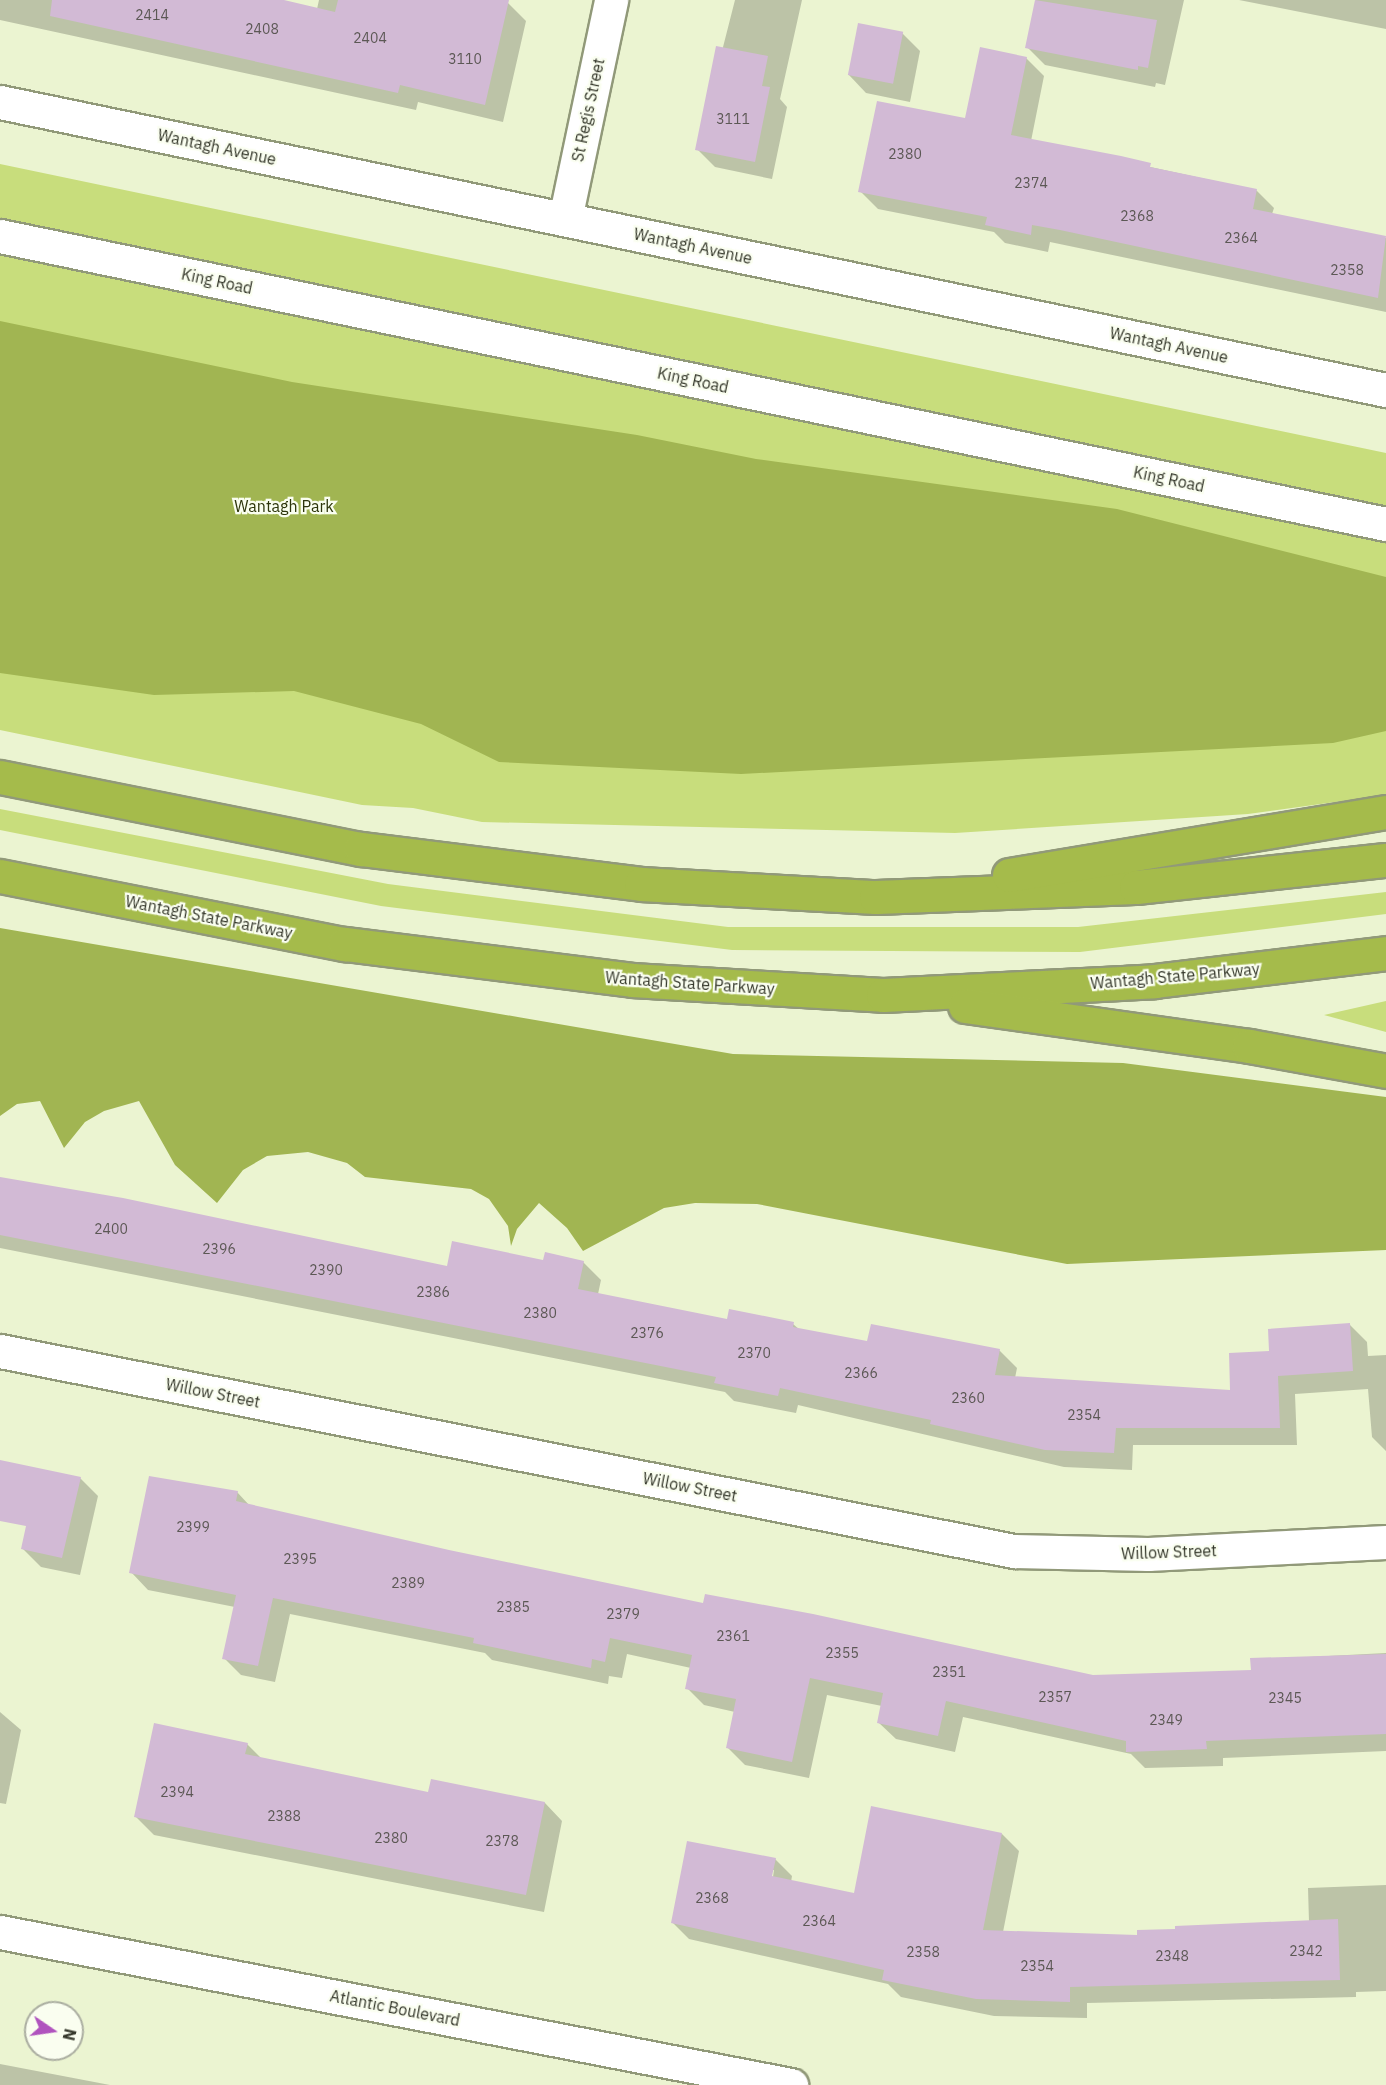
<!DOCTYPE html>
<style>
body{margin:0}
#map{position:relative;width:1386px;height:2085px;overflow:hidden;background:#ebf4d1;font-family:"IBM Plex Sans",sans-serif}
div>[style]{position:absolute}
.green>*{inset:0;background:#c8dd7c}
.forest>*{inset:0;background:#a1b552}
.shadow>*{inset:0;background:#0003}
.building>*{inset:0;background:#d2bad5;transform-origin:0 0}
.roads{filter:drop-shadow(2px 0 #919979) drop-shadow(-2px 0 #919979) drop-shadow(0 2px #919979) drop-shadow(0 -2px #919979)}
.minor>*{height:33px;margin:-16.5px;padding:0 16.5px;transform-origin:16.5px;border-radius:16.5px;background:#fff}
.highway>*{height:33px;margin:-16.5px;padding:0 16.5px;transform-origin:16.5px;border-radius:16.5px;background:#a5bb4b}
span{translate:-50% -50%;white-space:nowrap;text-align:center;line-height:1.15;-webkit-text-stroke:4.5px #fafef0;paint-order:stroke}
.number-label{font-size:14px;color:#5c5855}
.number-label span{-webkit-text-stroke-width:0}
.street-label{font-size:16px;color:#34372a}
.park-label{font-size:16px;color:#2d350b}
.north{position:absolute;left:24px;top:2001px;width:60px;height:60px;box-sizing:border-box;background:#fafef0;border:2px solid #abaea1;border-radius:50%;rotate:103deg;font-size:16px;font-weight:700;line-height:24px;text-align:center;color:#34372a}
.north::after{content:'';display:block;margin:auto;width:21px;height:27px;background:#b053be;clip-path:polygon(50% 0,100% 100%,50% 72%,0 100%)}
</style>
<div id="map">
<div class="green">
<div style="clip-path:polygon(0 164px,1386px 453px,1386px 795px,1248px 814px,955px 833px,482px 822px,413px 808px,362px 805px,0 730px)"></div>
<div style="clip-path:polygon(0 809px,388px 884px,728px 927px,1078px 927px,1386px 892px,1386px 914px,1080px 952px,732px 950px,381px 906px,0 830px)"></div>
<div style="clip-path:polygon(1386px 1001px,1386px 1032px,1324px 1015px)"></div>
</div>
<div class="forest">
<div style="clip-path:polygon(0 321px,292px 382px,637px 435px,756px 459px,1117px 509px,1386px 577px,1386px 731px,1333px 743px,741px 774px,499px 762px,421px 724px,294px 691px,154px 695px,0 673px)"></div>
<div style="clip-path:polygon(0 928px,733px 1054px,1123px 1063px,1386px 1097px,1386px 1250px,1067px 1264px,757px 1204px,695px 1203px,664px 1208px,583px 1251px,567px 1228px,539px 1203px,517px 1229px,511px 1246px,508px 1226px,489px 1199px,471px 1189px,365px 1177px,347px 1163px,308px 1152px,267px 1156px,243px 1170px,217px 1203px,175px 1165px,139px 1101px,104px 1111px,85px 1122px,64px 1148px,40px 1101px,17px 1104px,0 1116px)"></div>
</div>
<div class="shadow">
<div style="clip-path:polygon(0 0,275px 0,317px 9px,319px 0,495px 0,508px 3px,526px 21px,503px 122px,418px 102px,416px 110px,0 20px)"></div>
<div style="clip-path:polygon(735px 0,802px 0,780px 99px,787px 107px,772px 179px,715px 167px,697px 149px)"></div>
<div style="clip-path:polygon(1036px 0,1184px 0,1165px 85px,1156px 83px,1155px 87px,1045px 65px,1027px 47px)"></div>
<div style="clip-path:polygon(1239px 0,1386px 0,1386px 29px)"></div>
<div style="clip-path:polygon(902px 33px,920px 51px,910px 102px,866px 93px,849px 75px)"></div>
<div style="clip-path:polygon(1026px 58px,1044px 76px,1031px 141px,1256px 190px,1274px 208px,1272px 214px,1386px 238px,1386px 312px,1050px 242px,1048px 252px,1005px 243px,994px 232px,878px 209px,860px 191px,967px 120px)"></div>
<div style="clip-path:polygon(0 1178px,448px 1267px,583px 1262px,601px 1280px,598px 1294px,728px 1320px,793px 1324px,800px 1330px,868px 1343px,999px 1350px,1017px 1368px,1015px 1378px,1231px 1392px,1271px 1353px,1349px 1324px,1367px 1342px,1368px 1356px,1386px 1355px,1386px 1451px,1372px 1437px,1368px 1389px,1295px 1394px,1297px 1445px,1133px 1445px,1132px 1470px,1064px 1467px,798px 1405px,796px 1413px,734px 1401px,725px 1392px,0 1248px)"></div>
<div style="clip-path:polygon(80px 1478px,98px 1496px,80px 1575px,41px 1567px,23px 1549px)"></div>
<div style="clip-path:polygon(237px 1492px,250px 1506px,448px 1552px,704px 1605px,1093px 1677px,1252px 1672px,1252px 1660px,1386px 1653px,1386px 1751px,1223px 1758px,1223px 1766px,1145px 1768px,1131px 1754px,963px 1717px,955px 1752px,896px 1739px,878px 1722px,882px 1706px,827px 1695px,809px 1778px,745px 1765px,728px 1748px,735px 1712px,704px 1705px,687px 1688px,691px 1668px,627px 1654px,622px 1678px,609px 1676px,608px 1684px,492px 1660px,485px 1653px,290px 1614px,275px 1682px,241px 1675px,224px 1658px,235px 1607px,148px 1590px,131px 1572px)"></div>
<div style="clip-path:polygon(0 1712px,21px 1730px,6px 1804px,0 1803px)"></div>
<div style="clip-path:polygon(247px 1744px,261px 1758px,430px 1794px,545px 1803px,562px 1821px,544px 1912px,154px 1835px,136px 1817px)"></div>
<div style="clip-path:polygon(evenodd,1002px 1834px,1019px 1851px,1003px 1932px,1139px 1936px,1309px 1922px,1308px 1888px,1386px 1885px,1386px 1991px,1356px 1992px,1356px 1997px,1087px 2003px,1087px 2018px,994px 2016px,901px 1997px,888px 1984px,689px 1939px,672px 1922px,775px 1859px,792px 1876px,791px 1882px,855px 1895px,1002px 1834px,771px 1870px,774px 1870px,772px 1884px,771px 1870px)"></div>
<div style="clip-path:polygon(0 2064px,110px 2085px,0 2085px)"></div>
</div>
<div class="building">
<div style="clip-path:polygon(52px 0,284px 0,335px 12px,338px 0,509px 0,485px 105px,400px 85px,398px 93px,50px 16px)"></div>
<div style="clip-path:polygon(1035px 0,1157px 20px,1148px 68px,1138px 66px,1138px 70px,1025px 48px)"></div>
<div style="left:858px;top:23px;width:46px;height:53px;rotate:11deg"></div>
<div style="clip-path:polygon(716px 46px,768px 56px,762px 86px,770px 87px,755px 162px,695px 150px)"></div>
<div style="clip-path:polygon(980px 47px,1027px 57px,1011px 135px,1121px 156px,1151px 163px,1150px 167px,1257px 189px,1253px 209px,1386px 236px,1378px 298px,1060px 230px,1032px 225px,1031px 235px,985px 225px,987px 217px,858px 192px,877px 101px,965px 118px)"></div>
<div style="clip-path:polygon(0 1177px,123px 1198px,447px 1266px,452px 1241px,543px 1260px,545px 1252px,584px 1261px,578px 1289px,727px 1319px,729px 1309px,794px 1322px,793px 1327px,867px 1341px,871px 1324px,1000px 1349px,995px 1375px,1230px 1390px,1229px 1353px,1269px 1351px,1268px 1329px,1350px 1323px,1353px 1371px,1278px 1376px,1280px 1428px,1116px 1428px,1114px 1453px,1045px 1450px,930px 1424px,931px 1420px,780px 1388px,778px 1396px,714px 1383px,716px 1377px,0 1235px)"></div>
<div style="clip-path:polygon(0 1460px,81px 1477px,62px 1558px,21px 1549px,26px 1526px,0 1521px)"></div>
<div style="clip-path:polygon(149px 1476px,238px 1491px,236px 1501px,449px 1550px,703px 1603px,705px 1594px,813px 1614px,1093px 1675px,1251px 1670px,1250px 1658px,1386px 1654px,1386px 1734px,1206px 1741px,1207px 1749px,1126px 1752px,1126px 1741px,946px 1701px,938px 1736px,877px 1723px,883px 1693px,810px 1678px,792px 1762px,726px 1748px,736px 1699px,685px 1689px,692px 1655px,610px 1638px,605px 1662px,592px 1659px,591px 1668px,473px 1643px,474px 1638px,273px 1598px,258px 1666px,222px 1659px,236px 1595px,129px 1573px)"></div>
<div style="clip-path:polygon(154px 1723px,248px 1743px,245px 1754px,428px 1792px,431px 1779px,545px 1802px,526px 1895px,134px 1817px)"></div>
<div style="clip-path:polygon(871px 1806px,1002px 1833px,983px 1930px,1137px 1935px,1137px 1930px,1175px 1929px,1175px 1926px,1338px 1919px,1340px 1980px,1070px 1987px,1070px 2002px,976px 1999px,882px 1980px,884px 1970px,671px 1923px,687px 1841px,776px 1858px,772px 1876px,854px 1893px)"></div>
</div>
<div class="roads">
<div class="minor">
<div style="left:0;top:102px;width:1416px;rotate:11.74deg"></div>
<div style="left:565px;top:219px;width:224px;rotate:-78.1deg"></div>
<div style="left:0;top:236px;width:1416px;rotate:11.74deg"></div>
<div style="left:0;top:1351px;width:1034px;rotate:11.16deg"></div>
<div style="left:1014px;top:1551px;width:134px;rotate:1.3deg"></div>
<div style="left:1148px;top:1554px;width:238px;rotate:-2.9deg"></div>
<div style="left:0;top:1932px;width:806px;rotate:10.95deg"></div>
</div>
<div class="highway">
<div style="left:0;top:777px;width:368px;rotate:11.3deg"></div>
<div style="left:361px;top:849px;width:282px;rotate:7.1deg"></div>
<div style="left:641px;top:884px;width:235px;rotate:3.2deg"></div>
<div style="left:876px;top:897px;width:260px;rotate:-2.2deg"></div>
<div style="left:1136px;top:887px;width:251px;rotate:-6.2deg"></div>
<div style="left:1009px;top:875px;width:382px;rotate:-9.5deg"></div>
<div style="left:0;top:876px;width:352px;rotate:11.2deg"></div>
<div style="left:345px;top:944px;width:289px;rotate:7.1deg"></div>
<div style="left:632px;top:980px;width:251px;rotate:3.4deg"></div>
<div style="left:883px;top:995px;width:272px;rotate:-2.9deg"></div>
<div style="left:1155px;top:981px;width:233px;rotate:-6.9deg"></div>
<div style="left:965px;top:1006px;width:287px;rotate:8deg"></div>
<div style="left:1249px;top:1046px;width:139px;rotate:10.3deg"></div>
</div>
</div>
<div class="number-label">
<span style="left:152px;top:15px">2414</span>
<span style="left:262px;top:29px">2408</span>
<span style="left:370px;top:38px">2404</span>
<span style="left:465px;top:59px">3110</span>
<span style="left:733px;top:119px">3111</span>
<span style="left:905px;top:154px">2380</span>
<span style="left:1031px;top:183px">2374</span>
<span style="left:1137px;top:216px">2368</span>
<span style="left:1241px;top:238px">2364</span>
<span style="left:1347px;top:270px">2358</span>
<span style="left:111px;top:1229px">2400</span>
<span style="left:219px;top:1249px">2396</span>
<span style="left:326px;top:1270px">2390</span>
<span style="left:433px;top:1292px">2386</span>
<span style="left:540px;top:1313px">2380</span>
<span style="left:647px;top:1333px">2376</span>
<span style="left:754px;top:1353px">2370</span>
<span style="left:861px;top:1373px">2366</span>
<span style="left:968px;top:1398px">2360</span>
<span style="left:1084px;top:1415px">2354</span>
<span style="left:193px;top:1527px">2399</span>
<span style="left:300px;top:1559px">2395</span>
<span style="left:408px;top:1583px">2389</span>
<span style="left:513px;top:1607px">2385</span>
<span style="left:623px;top:1614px">2379</span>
<span style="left:733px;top:1636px">2361</span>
<span style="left:842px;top:1653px">2355</span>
<span style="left:949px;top:1672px">2351</span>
<span style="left:1055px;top:1697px">2357</span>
<span style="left:1285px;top:1698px">2345</span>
<span style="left:1166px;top:1720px">2349</span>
<span style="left:177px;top:1792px">2394</span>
<span style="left:284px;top:1816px">2388</span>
<span style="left:391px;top:1838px">2380</span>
<span style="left:502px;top:1841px">2378</span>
<span style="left:712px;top:1898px">2368</span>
<span style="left:819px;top:1921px">2364</span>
<span style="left:1306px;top:1951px">2342</span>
<span style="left:923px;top:1952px">2358</span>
<span style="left:1172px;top:1956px">2348</span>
<span style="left:1037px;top:1966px">2354</span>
</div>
<div class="street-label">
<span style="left:588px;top:110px;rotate:-78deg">St Regis Street</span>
<span style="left:217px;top:147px;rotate:12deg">Wantagh Avenue</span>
<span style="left:693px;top:246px;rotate:12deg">Wantagh Avenue</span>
<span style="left:217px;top:281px;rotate:12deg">King Road</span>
<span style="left:1169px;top:345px;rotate:12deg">Wantagh Avenue</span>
<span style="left:693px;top:380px;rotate:12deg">King Road</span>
<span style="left:1169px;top:479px;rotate:12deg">King Road</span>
<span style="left:209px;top:917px;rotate:11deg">Wantagh State Parkway</span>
<span style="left:1175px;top:976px;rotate:-5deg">Wantagh State Parkway</span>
<span style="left:690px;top:983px;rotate:4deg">Wantagh State Parkway</span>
<span style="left:213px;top:1393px;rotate:11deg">Willow Street</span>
<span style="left:690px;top:1487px;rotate:11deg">Willow Street</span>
<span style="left:1169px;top:1552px;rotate:-2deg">Willow Street</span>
<span style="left:395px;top:2008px;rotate:11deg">Atlantic Boulevard</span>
</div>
<div class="park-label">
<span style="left:284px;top:506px">Wantagh Park</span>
</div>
<div class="north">N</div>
</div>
